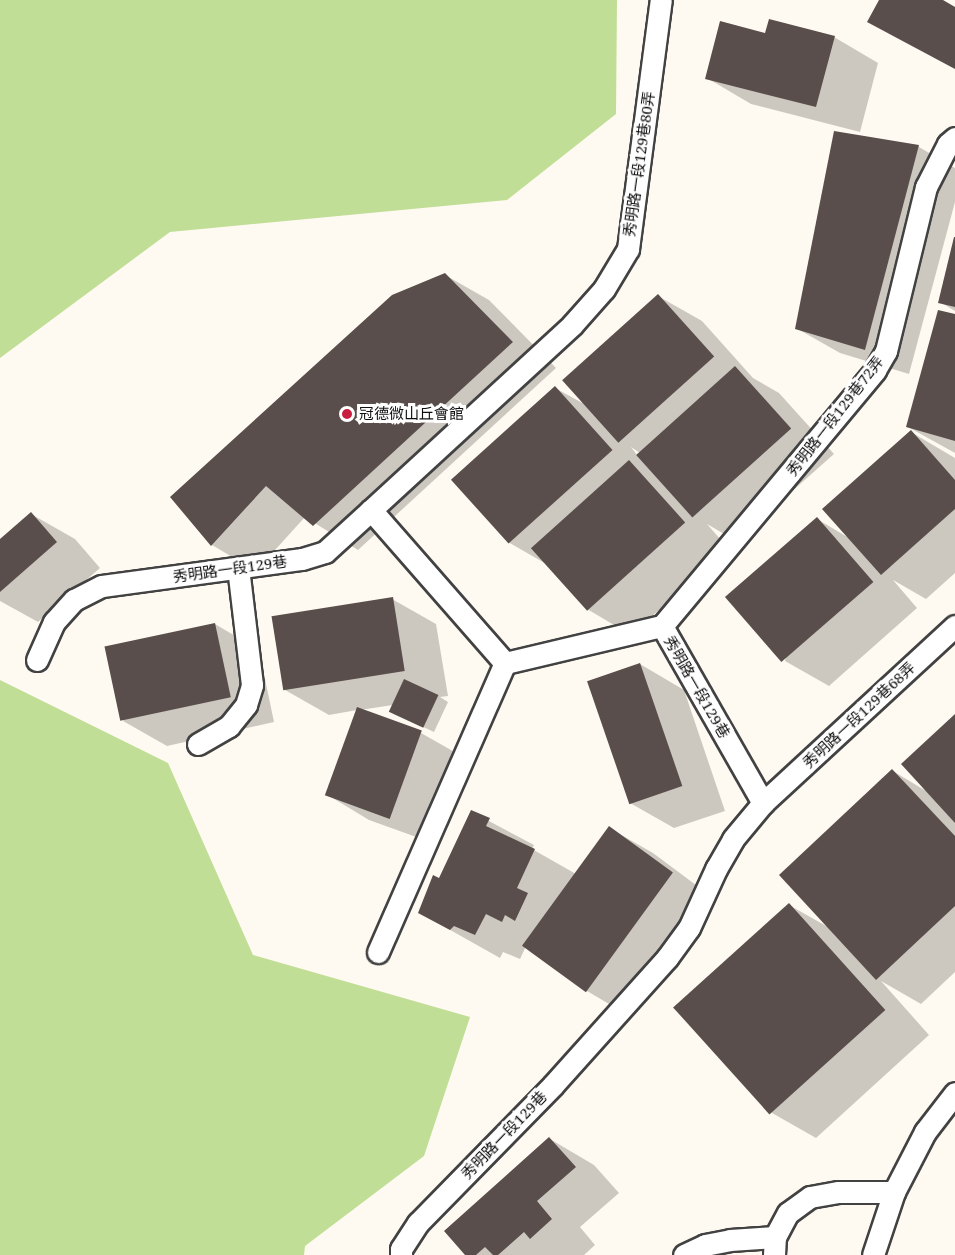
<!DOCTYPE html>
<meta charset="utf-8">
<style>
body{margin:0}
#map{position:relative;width:955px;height:1255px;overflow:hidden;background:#fffaf1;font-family:"Noto Serif","Noto Sans TC",serif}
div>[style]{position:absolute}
.forest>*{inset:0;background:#c1de96}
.shadow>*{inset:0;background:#0003}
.building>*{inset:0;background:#594e4b;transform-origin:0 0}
.roads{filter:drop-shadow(2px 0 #424242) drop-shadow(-2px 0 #424242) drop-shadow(0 2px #424242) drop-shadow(0 -2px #424242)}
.service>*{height:21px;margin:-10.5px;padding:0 10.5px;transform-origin:10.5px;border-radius:10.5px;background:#fff}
.dots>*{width:16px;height:16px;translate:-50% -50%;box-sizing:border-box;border:3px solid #fff;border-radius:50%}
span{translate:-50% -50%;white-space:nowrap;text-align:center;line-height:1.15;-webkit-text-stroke:6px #fff;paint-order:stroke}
.street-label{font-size:15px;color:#0f0f0f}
.poi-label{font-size:15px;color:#0f0f0f}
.left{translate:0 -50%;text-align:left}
</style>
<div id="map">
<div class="forest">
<div style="clip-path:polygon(0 0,617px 0,616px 114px,507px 200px,170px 232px,0 358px)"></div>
<div style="clip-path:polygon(0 680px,168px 763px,253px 955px,470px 1017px,424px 1156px,305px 1246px,304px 1255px,0 1255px)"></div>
</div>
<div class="shadow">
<div style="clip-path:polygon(766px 34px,834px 37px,878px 63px,860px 132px,751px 104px,707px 78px)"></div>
<div style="clip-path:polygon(835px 133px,919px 147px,955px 168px,955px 202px,909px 374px,840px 353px,796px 328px)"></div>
<div style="clip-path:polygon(955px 240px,955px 311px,940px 302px)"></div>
<div style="clip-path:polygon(445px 275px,489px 300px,556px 368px,358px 550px,305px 517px,256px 571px,212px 545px,172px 497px)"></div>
<div style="clip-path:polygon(evenodd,658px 296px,702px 321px,753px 378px,779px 393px,834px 454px,736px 541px,707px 524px,728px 548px,631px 635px,587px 609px,548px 565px,508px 542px,453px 480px,555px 388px,588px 406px,658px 296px,631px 447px,640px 453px,637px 455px,631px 447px)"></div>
<div style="clip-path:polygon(955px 316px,955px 453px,908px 427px)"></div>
<div style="clip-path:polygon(911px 432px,955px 458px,955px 573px,926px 599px,893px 580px,917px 608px,829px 686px,785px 661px,817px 519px,849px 538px)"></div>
<div style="clip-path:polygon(31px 514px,75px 539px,100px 568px,38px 622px,0 601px,0 541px)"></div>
<div style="clip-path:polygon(392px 599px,436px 624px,448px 696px,440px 697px,448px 702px,434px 732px,400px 716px,393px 705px,360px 710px,421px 733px,465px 758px,433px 843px,369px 820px,326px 794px,357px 710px,329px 715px,285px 690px)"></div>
<div style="clip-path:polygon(215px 624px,259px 650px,274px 722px,167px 746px,123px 721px)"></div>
<div style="clip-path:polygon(640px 664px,684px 690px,725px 811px,674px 828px,630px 803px)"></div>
<div style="clip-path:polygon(955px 716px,955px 972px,921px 1004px,881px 981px,929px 1035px,816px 1138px,772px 1113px,789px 905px,828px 927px,893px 771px,926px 791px)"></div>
<div style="clip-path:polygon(472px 812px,534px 845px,532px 849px,576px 874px,609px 828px,653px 853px,716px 900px,631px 1017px,587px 991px,526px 946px,520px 959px,503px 952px,500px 958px,420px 913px,440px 880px)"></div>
<div style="clip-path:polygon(550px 1139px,594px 1165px,619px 1193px,580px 1227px,595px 1245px,584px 1255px,467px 1255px)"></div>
</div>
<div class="building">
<div style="clip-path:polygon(879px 0,943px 0,955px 7px,955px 69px,867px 22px)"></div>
<div style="clip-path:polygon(769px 19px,835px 36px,816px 107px,705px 79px,720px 21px,765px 33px)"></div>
<div style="clip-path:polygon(834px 131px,919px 145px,865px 350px,795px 329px)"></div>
<div style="clip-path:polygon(954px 237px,955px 237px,955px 307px,938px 303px)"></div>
<div style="clip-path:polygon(445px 273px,513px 342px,313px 526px,266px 486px,211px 546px,170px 497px,392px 295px)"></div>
<div style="left:658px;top:294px;width:84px;height:129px;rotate:48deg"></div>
<div style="clip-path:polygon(938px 310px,955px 314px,955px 441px,906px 427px)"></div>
<div style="left:735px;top:366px;width:84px;height:133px;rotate:48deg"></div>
<div style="left:555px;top:386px;width:86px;height:140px;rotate:48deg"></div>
<div style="clip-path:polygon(911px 430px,955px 480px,955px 509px,881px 575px,822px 509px)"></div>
<div style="left:629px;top:460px;width:84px;height:132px;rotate:48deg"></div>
<div style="clip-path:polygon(31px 512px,57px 542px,0 592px,0 539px)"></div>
<div style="left:817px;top:517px;width:86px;height:122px;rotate:49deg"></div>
<div style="left:393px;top:597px;width:75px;height:123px;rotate:81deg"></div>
<div style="left:215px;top:623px;width:76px;height:113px;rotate:78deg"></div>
<div style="left:640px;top:663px;width:130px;height:56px;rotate:71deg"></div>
<div style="left:404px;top:679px;width:38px;height:36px;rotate:25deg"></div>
<div style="left:357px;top:707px;width:69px;height:94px;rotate:20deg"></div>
<div style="clip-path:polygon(955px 714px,955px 823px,901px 764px)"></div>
<div style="clip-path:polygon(892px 769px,955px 836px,955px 906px,876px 980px,779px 875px)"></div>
<div style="clip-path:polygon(471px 810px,490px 818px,486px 826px,535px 849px,517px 888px,528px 893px,515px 921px,505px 915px,502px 922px,486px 914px,475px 935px,454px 926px,450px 930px,418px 913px,433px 875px,439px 878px)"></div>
<div style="left:609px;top:826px;width:79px;height:148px;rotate:36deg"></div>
<div style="left:789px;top:903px;width:144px;height:156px;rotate:48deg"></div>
<div style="clip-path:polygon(549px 1137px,576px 1167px,537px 1201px,552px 1219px,530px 1239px,524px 1232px,498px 1255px,493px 1255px,485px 1247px,476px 1255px,465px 1255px,444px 1231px)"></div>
</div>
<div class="roads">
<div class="service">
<div style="left:371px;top:510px;width:273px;rotate:-42.6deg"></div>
<div style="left:572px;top:325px;width:48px;rotate:-48.4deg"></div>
<div style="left:604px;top:289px;width:47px;rotate:-59deg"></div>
<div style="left:628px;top:249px;width:251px;rotate:-82.5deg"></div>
<div style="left:662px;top:626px;width:333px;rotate:-50.2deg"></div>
<div style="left:875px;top:370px;width:22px;rotate:-60deg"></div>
<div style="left:886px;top:351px;width:169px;rotate:-76.3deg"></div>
<div style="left:926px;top:187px;width:48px;rotate:-62.9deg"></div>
<div style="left:948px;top:144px;width:9px;rotate:-41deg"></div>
<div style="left:37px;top:660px;width:42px;rotate:-65.9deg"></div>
<div style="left:54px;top:622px;width:30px;rotate:-48deg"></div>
<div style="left:74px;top:600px;width:31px;rotate:-27deg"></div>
<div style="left:102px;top:586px;width:202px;rotate:-7.7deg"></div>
<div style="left:302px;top:559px;width:24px;rotate:-17deg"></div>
<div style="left:325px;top:552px;width:62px;rotate:-42.4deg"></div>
<div style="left:371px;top:510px;width:203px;rotate:48.8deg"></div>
<div style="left:505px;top:663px;width:161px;rotate:-13.3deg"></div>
<div style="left:662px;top:626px;width:204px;rotate:60.3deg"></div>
<div style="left:198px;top:744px;width:36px;rotate:-30deg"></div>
<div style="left:229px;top:726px;width:27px;rotate:-51deg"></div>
<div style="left:246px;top:705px;width:21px;rotate:-73deg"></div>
<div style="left:252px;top:685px;width:118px;rotate:-96.8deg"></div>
<div style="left:378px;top:952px;width:316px;rotate:-66.3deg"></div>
<div style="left:401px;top:1255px;width:6px;rotate:-90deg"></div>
<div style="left:401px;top:1249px;width:31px;rotate:-57deg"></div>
<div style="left:418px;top:1223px;width:193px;rotate:-45.6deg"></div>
<div style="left:553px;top:1085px;width:171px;rotate:-48.1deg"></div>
<div style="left:667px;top:958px;width:37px;rotate:-54deg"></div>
<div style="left:689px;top:928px;width:65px;rotate:-65.4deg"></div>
<div style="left:716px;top:869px;width:34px;rotate:-60deg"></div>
<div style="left:733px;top:839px;width:47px;rotate:-50.2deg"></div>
<div style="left:763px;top:803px;width:261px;rotate:-42.7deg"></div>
<div style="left:684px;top:1255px;width:23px;rotate:-25deg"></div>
<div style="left:705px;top:1245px;width:25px;rotate:-11deg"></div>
<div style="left:730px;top:1240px;width:45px;rotate:-3.8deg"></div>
<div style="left:774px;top:1255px;width:18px;rotate:-87deg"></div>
<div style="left:775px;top:1237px;width:27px;rotate:-62deg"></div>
<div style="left:788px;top:1213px;width:27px;rotate:-36deg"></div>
<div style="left:810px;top:1197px;width:29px;rotate:-10deg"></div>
<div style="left:839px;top:1192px;width:55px"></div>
<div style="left:873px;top:1255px;width:66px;rotate:-71.6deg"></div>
<div style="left:894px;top:1192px;width:68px;rotate:-62.7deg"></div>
<div style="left:925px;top:1132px;width:49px;rotate:-52.4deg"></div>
</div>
</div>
<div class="dots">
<div style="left:347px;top:414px;background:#c91d3f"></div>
</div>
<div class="street-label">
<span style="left:639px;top:164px;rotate:-82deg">秀明路一段129巷80弄</span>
<span style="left:835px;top:416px;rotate:-52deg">秀明路一段129巷72弄</span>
<span style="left:230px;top:569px;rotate:-8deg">秀明路一段129巷</span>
<span style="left:697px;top:687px;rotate:60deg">秀明路一段129巷</span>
<span style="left:859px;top:715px;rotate:-43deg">秀明路一段129巷68弄</span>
<span style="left:504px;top:1135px;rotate:-46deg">秀明路一段129巷</span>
</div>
<div class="poi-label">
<span class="left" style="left:359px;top:414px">冠德微山丘會館</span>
</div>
</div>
